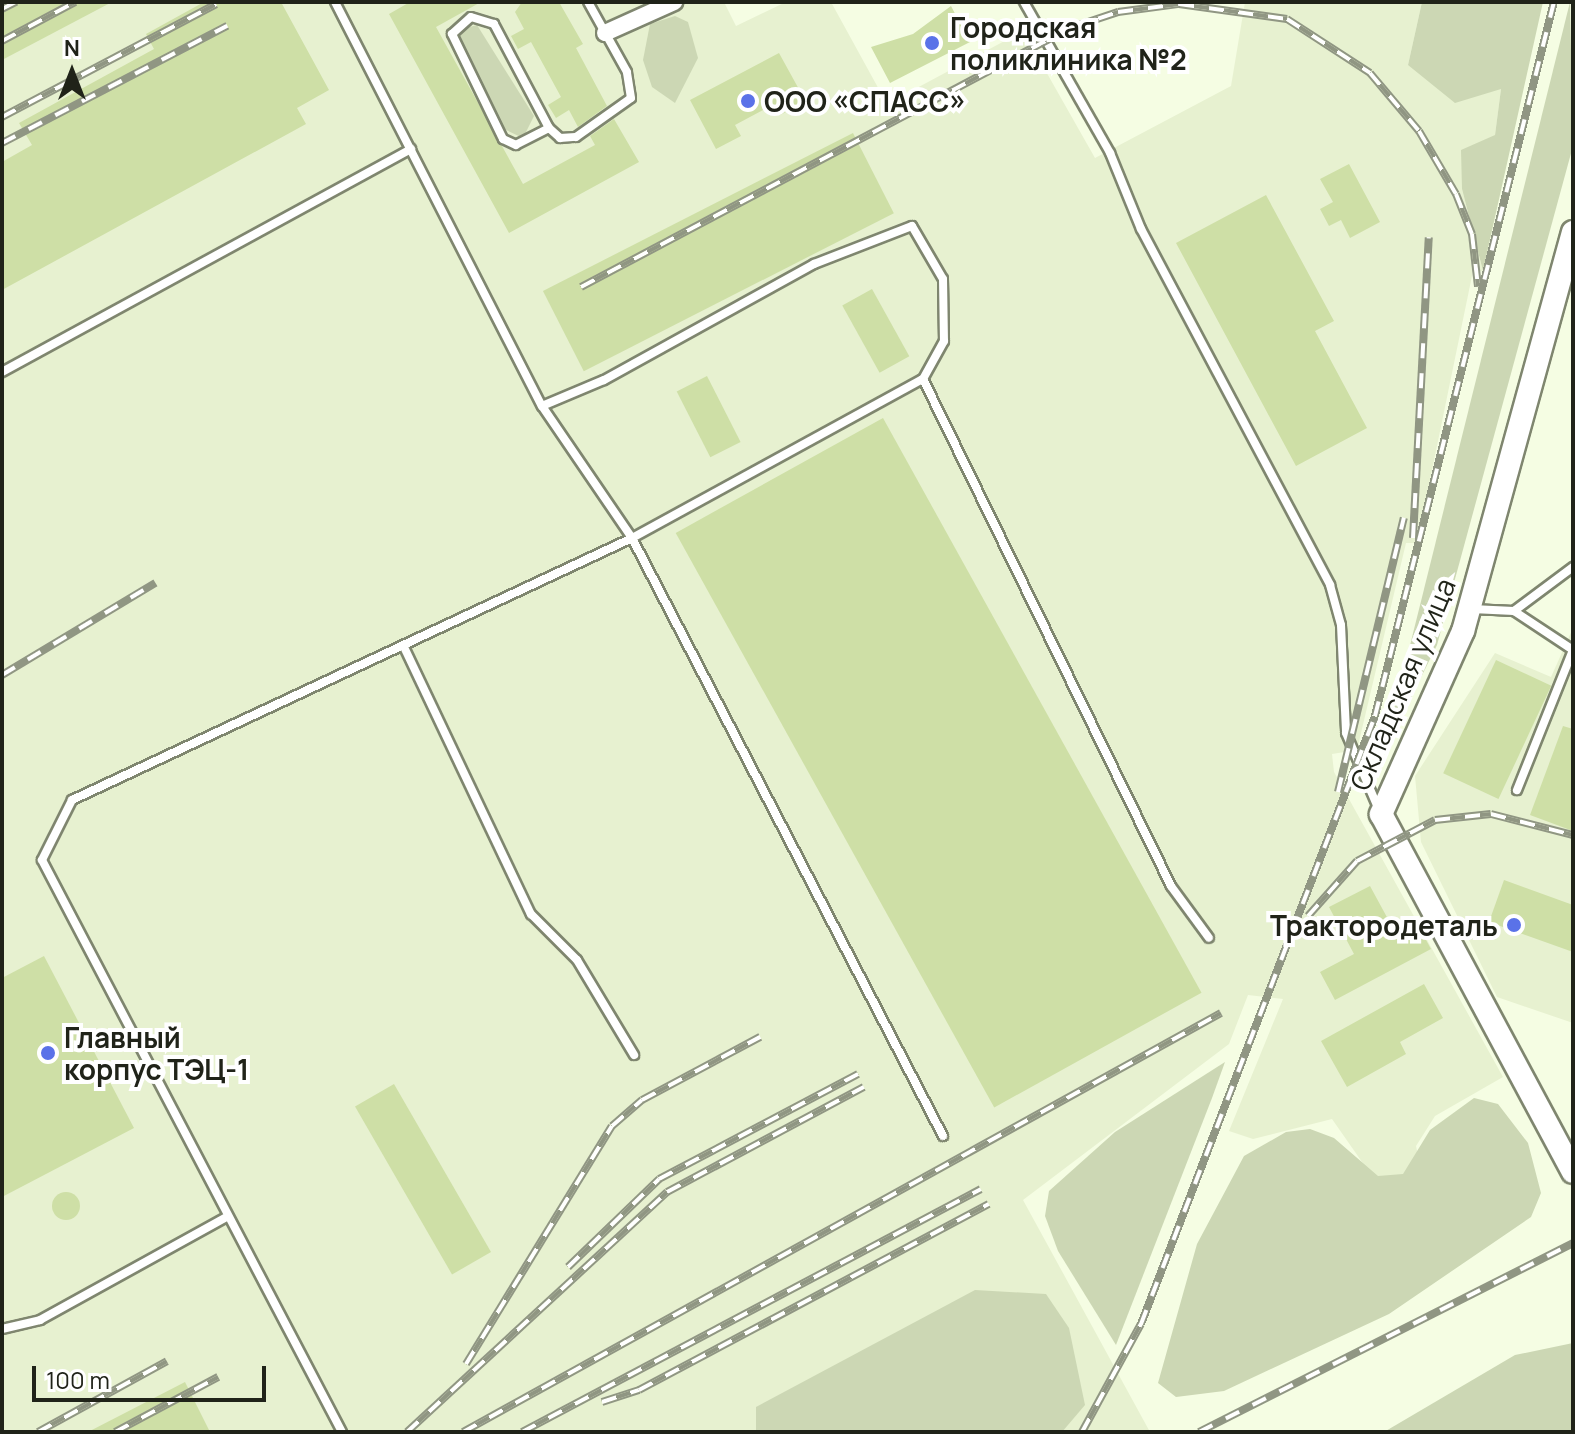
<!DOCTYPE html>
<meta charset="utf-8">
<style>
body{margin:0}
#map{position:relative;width:1575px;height:1434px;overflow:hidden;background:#f5fde3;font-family:Manrope,sans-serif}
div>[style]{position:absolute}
.built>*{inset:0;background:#e7f1d0}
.green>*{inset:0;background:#ccd7b4}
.building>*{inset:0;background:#cedfa6;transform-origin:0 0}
.round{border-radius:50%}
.roads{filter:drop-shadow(2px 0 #7f866f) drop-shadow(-2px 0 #7f866f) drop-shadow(0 2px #7f866f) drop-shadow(0 -2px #7f866f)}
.service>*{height:8px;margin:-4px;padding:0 4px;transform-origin:4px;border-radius:4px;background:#fff}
.minor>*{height:16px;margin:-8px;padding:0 8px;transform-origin:8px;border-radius:8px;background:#fff}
.tertiary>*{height:22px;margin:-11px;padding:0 11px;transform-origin:11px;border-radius:11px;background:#fff}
.rail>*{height:8px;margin-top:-4px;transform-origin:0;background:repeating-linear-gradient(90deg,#fff 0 15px,#909683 0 30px);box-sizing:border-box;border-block:2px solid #909683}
.dots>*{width:22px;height:22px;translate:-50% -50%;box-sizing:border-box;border:4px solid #fff;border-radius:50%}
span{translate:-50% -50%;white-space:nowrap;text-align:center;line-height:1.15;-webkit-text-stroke:8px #fff;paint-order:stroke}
.poi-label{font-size:28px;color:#202319;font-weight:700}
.left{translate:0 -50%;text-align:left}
.right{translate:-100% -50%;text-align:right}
.street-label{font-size:28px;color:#202319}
.frame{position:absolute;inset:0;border:4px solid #202319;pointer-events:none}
.north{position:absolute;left:32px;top:32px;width:80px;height:80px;-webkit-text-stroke:6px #fff;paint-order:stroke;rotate:0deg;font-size:22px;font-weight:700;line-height:32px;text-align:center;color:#202319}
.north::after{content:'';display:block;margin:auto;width:28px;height:36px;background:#202319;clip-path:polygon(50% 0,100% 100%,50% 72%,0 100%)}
.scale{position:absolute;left:32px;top:1366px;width:234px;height:36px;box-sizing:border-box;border:4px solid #202319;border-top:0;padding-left:10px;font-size:24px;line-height:28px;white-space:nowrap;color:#202319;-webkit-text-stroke:6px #fff;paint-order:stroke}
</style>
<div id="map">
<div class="built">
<div style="clip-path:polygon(2px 2px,724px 2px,736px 26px,786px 2px,831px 2px,887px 104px,1023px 31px,1095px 158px,1231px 86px,1245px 2px,1422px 2px,1408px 65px,1501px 89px,1495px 135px,1462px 189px,1483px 271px,1473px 271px,1417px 543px,1406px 543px,1357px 750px,1332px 754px,1334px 772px,1503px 1077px,1435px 1116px,1416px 1146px,1423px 1179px,1383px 1192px,1332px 1119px,1253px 1139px,1229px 1131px,1283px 999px,1248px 995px,1229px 1044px,1023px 1200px,1150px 1432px,2px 1432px)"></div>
<div style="clip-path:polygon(1573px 628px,1573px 1023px,1497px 997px,1421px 842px,1415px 776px,1495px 653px,1551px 677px)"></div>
</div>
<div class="green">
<div style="clip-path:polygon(1422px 2px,1543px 2px,1483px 271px,1462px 189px,1461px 150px,1495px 135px,1501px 89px,1455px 103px,1408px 65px)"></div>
<div style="clip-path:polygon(1570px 2px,1573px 146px,1437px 645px,1383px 754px)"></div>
<div style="clip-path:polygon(675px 16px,688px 22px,698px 58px,675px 103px,652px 87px,643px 60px,650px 24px)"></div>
<div style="clip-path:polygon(477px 25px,534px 116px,523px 138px,504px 129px,457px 43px,462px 29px)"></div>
<div style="clip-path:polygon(1225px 1062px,1212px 1098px,1116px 1345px,1058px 1251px,1045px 1216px,1049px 1191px,1115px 1132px)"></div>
<div style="clip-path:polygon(1474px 1098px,1498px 1104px,1528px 1143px,1541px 1193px,1531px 1217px,1389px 1314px,1224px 1391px,1176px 1397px,1158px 1383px,1197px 1244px,1244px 1156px,1286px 1132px,1310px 1129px,1334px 1138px,1378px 1176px,1403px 1174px,1430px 1130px)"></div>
<div style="clip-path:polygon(975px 1290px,1046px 1294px,1069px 1328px,1085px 1405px,1062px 1432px,756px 1432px,756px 1407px)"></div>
<div style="clip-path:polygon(1573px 1343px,1573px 1432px,1384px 1432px,1515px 1355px)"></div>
</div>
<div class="building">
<div style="clip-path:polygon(2px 2px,112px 2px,2px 60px)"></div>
<div style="clip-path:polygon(204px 2px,281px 2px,329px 90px,297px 108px,306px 124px,2px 290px,2px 162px,32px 145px,19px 123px,154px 49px,146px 34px)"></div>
<div style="clip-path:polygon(410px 2px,481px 2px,436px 27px,523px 184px,595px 145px,590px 136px,614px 119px,639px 162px,509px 233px,389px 14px)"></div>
<div style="clip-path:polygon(522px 2px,559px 2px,583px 44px,576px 48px,607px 106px,578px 127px,569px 110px,556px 118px,548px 105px,561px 97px,531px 42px,518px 49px,511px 36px,524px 29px,515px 12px)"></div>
<div style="clip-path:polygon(951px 6px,970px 42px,890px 83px,871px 47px,913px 34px)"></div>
<div style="clip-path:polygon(779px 53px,806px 102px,780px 115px,774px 104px,735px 125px,741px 136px,716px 149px,690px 100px)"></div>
<div style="left:853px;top:133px;width:90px;height:348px;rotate:63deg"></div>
<div style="clip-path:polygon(1349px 164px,1380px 222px,1350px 238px,1341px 220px,1329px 226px,1320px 209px,1333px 202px,1320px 179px)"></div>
<div style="clip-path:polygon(1266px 195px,1334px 321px,1315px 331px,1367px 428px,1296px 466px,1176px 243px)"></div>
<div style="left:872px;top:289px;width:77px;height:34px;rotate:61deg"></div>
<div style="left:707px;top:376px;width:74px;height:34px;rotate:63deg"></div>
<div style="left:883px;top:418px;width:657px;height:237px;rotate:61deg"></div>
<div style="left:1496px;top:660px;width:61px;height:125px;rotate:25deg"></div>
<div style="clip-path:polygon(1563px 726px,1573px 729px,1573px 831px,1530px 815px)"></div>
<div style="clip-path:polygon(1504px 880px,1573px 905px,1573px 952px,1489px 922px)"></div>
<div style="clip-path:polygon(1370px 886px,1395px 932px,1420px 929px,1431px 949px,1335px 1000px,1320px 972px,1354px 954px,1329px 907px)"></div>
<div style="clip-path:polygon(44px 956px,134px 1128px,2px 1197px,2px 978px)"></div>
<div style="clip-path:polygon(1424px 984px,1443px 1018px,1400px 1042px,1406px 1054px,1347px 1087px,1321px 1041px)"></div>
<div style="left:394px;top:1084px;width:194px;height:45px;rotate:60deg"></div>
<div class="round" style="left:52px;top:1192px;width:28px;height:28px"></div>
<div style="clip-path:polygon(185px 1382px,210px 1432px,88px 1432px)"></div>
</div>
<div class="roads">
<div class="service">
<div style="left:335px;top:2px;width:454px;rotate:62.9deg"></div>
<div style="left:542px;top:406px;width:160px;rotate:55.7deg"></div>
<div style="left:632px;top:538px;width:674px;rotate:62.52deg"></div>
<div style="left:1024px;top:2px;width:174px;rotate:60.3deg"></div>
<div style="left:1110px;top:153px;width:82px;rotate:67.8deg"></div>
<div style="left:1141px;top:229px;width:403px;rotate:62deg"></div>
<div style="left:1330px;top:585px;width:41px;rotate:74.6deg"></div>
<div style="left:1341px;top:625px;width:108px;rotate:87.3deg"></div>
<div style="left:1346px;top:733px;width:84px;rotate:66.8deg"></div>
<div style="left:549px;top:128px;width:37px;rotate:153deg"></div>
<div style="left:516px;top:145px;width:14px;rotate:-155deg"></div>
<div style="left:503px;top:139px;width:117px;rotate:-115.9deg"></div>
<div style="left:452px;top:34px;width:25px;rotate:-42deg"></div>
<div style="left:471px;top:17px;width:24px;rotate:17deg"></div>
<div style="left:494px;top:24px;width:118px;rotate:62.1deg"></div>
<div style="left:549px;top:128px;width:15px;rotate:42deg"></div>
<div style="left:560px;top:138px;width:16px;rotate:-4deg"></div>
<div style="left:576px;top:137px;width:67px;rotate:-35.3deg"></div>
<div style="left:631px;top:98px;width:26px;rotate:-99deg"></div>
<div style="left:627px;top:72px;width:80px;rotate:-119.1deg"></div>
<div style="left:2px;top:372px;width:466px;rotate:-28.6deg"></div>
<div style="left:542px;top:406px;width:67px;rotate:-22.8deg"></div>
<div style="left:604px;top:380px;width:240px;rotate:-28.9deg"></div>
<div style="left:814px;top:264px;width:105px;rotate:-21.2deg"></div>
<div style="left:912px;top:226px;width:61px;rotate:59.7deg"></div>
<div style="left:943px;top:279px;width:62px;rotate:89.1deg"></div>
<div style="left:944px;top:341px;width:43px;rotate:118.9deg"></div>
<div style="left:1472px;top:609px;width:42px;rotate:2.7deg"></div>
<div style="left:1514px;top:611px;width:74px;rotate:-36.7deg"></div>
<div style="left:1514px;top:611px;width:71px;rotate:33.5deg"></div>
<div style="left:1573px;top:650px;width:151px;rotate:111.8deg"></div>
<div style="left:404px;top:647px;width:296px;rotate:64.6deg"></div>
<div style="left:531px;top:914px;width:65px;rotate:45deg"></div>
<div style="left:577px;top:960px;width:111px;rotate:59deg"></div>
<div style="left:2px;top:1329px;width:39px;rotate:-13deg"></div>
<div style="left:40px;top:1320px;width:211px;rotate:-28.9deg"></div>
<div style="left:342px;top:1432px;width:646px;rotate:-117.68deg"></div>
<div style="left:42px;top:860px;width:67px;rotate:-63.4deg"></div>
<div style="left:72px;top:800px;width:618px;rotate:-25.07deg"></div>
<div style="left:632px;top:538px;width:332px;rotate:-28.7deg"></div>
<div style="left:923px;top:379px;width:564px;rotate:63.93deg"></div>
<div style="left:1171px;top:886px;width:64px;rotate:53.8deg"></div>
</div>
<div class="minor">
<div style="left:605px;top:33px;width:76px;rotate:-24.2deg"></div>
</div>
<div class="tertiary">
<div style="left:1573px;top:232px;width:414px;rotate:105.4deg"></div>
<div style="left:1463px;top:631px;width:201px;rotate:114.1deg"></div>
<div style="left:1381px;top:814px;width:406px;rotate:61.8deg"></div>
</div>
</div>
<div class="rail">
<div style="left:2px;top:9px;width:16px;rotate:-27deg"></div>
<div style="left:2px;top:41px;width:83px;rotate:-28.1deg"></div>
<div style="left:2px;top:117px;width:242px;rotate:-27.8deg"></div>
<div style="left:2px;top:143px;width:254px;rotate:-27.5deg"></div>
<div style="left:581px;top:287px;width:553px;rotate:-27.91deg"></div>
<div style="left:1070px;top:28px;width:51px;rotate:-18.4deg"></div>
<div style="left:1118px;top:12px;width:62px;rotate:-7.5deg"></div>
<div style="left:1179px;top:4px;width:109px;rotate:7.9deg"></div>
<div style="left:1287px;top:19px;width:99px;rotate:33deg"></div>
<div style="left:1370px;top:73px;width:76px;rotate:49.8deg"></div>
<div style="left:1419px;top:131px;width:73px;rotate:59.6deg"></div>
<div style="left:1456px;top:194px;width:43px;rotate:68.2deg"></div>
<div style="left:1472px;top:234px;width:53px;rotate:83.5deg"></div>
<div style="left:1413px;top:538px;width:301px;rotate:-87deg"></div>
<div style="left:2px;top:675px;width:179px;rotate:-31deg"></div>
<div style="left:1338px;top:792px;width:282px;rotate:-76.5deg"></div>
<div style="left:1308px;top:916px;width:74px;rotate:-48.3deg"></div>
<div style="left:1357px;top:861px;width:88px;rotate:-27.7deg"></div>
<div style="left:1435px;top:820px;width:56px;rotate:-6.1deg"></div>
<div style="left:1491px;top:814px;width:85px;rotate:14.4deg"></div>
<div style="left:568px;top:1267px;width:127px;rotate:-44deg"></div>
<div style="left:659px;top:1179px;width:225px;rotate:-27.8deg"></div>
<div style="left:466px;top:1364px;width:279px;rotate:-58.5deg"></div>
<div style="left:612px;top:1126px;width:40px;rotate:-41deg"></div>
<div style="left:642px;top:1100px;width:134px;rotate:-28.1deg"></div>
<div style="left:602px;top:1402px;width:39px;rotate:-18deg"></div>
<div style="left:639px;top:1390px;width:396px;rotate:-28deg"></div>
<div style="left:38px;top:1432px;width:147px;rotate:-28.8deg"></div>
<div style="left:115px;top:1432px;width:117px;rotate:-28.1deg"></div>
<div style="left:407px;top:1432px;width:354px;rotate:-42.7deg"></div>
<div style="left:667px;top:1192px;width:223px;rotate:-28.1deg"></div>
<div style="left:463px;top:1432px;width:866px;rotate:-28.93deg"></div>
<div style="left:522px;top:1432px;width:519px;rotate:-27.9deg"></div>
<div style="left:1082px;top:1432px;width:123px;rotate:-61.4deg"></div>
<div style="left:1141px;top:1324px;width:651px;rotate:-68.95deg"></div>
<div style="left:1375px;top:716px;width:736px;rotate:-75.93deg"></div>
<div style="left:1199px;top:1432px;width:419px;rotate:-26.8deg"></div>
</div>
<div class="dots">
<div style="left:932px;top:43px;background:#5a72e8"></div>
<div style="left:748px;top:101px;background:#5a72e8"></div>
<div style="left:1514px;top:925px;background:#5a72e8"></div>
<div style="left:48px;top:1053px;background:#5a72e8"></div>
</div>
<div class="poi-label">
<span class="left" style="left:950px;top:43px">Городская<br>поликлиника №2</span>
<span class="left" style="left:764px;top:101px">ООО «СПАСС»</span>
<span class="right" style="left:1498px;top:925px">Трактородеталь</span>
<span class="left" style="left:64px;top:1053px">Главный<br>корпус ТЭЦ-1</span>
</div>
<div class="street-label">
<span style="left:1402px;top:684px;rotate:-67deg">Складская улица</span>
</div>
<div class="frame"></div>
<div class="north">N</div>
<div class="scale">100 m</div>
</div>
